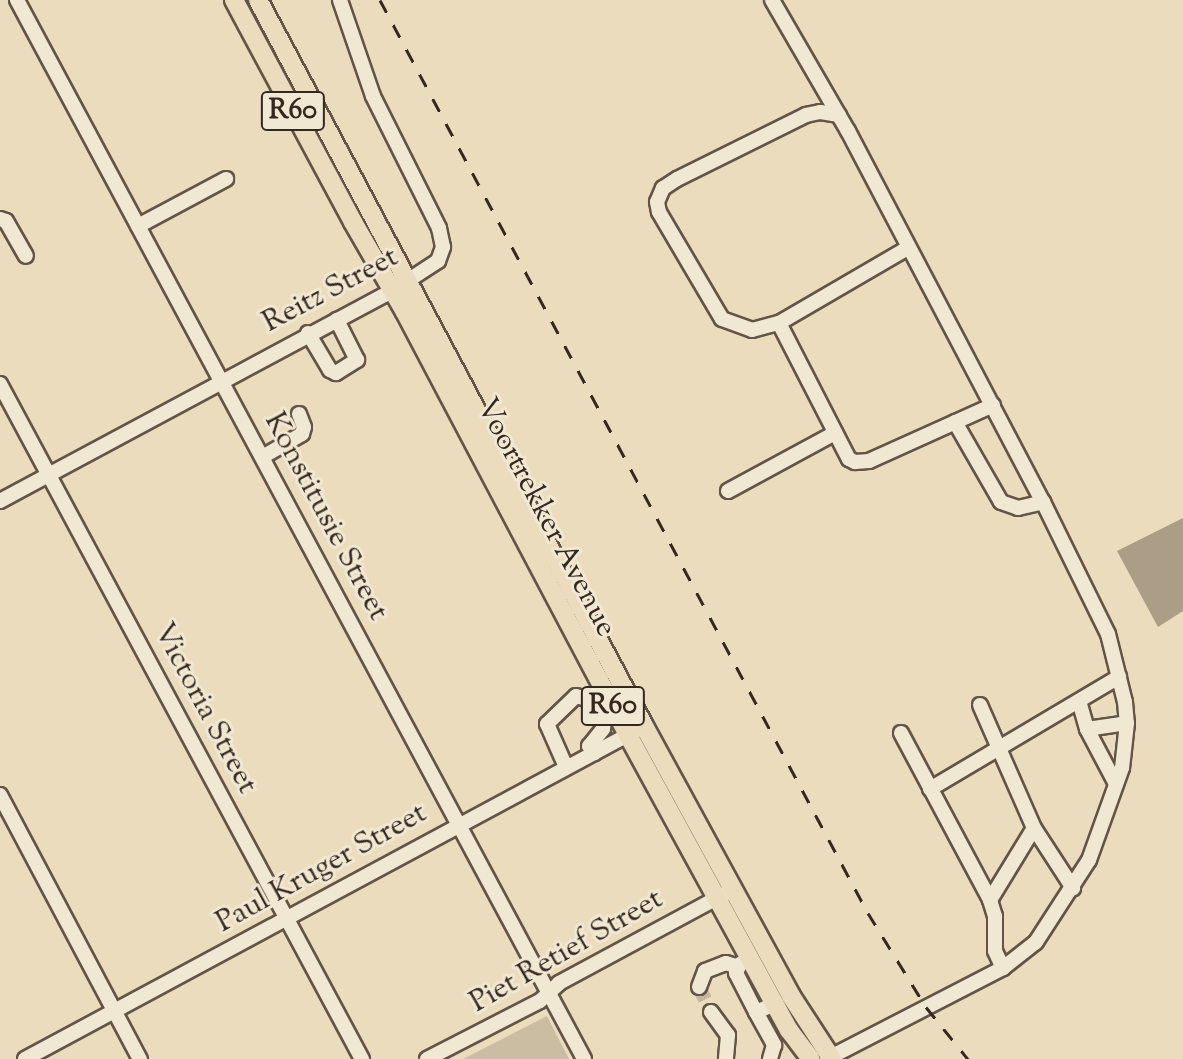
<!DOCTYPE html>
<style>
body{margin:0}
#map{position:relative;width:1183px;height:1059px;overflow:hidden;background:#eadcbc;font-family:"Sorts Mill Goudy",serif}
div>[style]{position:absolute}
.green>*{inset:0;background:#cbbda1}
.water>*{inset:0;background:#ac9e86}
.minor-tunnel>*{height:14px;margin-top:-7px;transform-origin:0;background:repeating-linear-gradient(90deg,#c6b89c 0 14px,transparent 0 21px)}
.roads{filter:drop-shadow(2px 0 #625446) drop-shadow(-2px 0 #625446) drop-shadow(0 2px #625446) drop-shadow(0 -2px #625446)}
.minor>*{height:14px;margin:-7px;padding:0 7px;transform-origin:7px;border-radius:7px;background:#f1e8d3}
.major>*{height:18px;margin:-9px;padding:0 9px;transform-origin:9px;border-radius:9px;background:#eadcbc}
.rail>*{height:3px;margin-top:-1.5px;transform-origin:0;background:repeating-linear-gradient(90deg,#34271e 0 14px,transparent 0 28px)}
span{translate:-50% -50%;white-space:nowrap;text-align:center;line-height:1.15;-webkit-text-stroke:6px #f1e8d3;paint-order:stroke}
.shield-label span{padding:2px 6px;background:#f1e8d3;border:2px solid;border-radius:6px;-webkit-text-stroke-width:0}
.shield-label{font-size:28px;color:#34271e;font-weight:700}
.street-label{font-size:30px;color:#34271e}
</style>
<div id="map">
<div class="green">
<div style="clip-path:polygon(547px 1016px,569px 1059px,463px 1059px)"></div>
</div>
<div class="water">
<div style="clip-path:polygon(1183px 518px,1183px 611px,1158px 627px,1117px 551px)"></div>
</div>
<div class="minor-tunnel">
<div style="left:699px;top:987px;width:28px;rotate:64deg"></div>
</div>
<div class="roads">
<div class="minor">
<div style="left:17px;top:0;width:1201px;rotate:61.83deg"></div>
<div style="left:772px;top:0;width:151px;rotate:59.9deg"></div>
<div style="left:848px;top:131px;width:419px;rotate:62.3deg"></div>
<div style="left:1043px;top:502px;width:147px;rotate:63.8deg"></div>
<div style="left:1108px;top:634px;width:70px;rotate:76deg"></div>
<div style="left:1125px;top:702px;width:21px;rotate:85deg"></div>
<div style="left:1127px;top:723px;width:45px;rotate:96.3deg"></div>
<div style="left:1122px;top:768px;width:98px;rotate:109.7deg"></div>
<div style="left:1089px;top:860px;width:98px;rotate:122.9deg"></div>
<div style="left:1036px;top:942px;width:42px;rotate:141.8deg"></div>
<div style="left:1003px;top:968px;width:198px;rotate:152.7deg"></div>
<div style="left:839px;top:115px;width:19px;rotate:-171deg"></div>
<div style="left:820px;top:112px;width:14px;rotate:168deg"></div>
<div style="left:806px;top:115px;width:144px;rotate:153.6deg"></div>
<div style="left:677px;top:179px;width:17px;rotate:147deg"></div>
<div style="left:663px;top:188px;width:15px;rotate:113deg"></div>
<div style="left:657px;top:202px;width:10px;rotate:79deg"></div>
<div style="left:659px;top:212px;width:124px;rotate:59.5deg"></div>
<div style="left:722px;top:319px;width:32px;rotate:20deg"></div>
<div style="left:752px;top:330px;width:28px;rotate:-15deg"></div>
<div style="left:779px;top:323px;width:149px;rotate:-30.2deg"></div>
<div style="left:0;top:219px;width:6px;rotate:18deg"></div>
<div style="left:6px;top:221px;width:40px;rotate:60.3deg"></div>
<div style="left:138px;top:226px;width:100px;rotate:-28.1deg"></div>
<div style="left:779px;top:323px;width:153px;rotate:62.8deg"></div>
<div style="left:849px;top:459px;width:7px;rotate:27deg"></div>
<div style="left:855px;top:462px;width:14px;rotate:-4deg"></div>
<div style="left:869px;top:461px;width:136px;rotate:-24.3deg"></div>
<div style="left:308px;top:333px;width:43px;rotate:59.3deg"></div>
<div style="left:330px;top:370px;width:7px;rotate:27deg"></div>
<div style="left:336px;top:373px;width:25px;rotate:-32deg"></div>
<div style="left:357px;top:360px;width:45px;rotate:-116.6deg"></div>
<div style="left:0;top:384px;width:766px;rotate:61.8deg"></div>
<div style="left:955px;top:422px;width:92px;rotate:60.1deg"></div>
<div style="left:1001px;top:502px;width:18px;rotate:19deg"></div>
<div style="left:1018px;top:508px;width:26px;rotate:-13deg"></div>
<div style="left:264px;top:456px;width:44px;rotate:-30.1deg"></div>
<div style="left:302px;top:434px;width:7px;rotate:-74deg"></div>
<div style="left:304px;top:427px;width:14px;rotate:-111deg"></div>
<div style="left:728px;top:491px;width:122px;rotate:-28.5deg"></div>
<div style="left:0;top:501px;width:445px;rotate:-28.2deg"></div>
<div style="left:392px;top:291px;width:55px;rotate:-33.1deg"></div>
<div style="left:438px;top:261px;width:15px;rotate:-70deg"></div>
<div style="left:443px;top:247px;width:19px;rotate:-102deg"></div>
<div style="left:439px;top:228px;width:148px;rotate:-116.6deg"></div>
<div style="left:373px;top:96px;width:102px;rotate:-109deg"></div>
<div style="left:1079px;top:701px;width:29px;rotate:74deg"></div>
<div style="left:1087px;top:729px;width:62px;rotate:62.2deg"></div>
<div style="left:980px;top:705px;width:134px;rotate:66.3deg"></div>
<div style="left:1034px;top:828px;width:72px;rotate:57deg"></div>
<div style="left:1087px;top:729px;width:40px;rotate:-8.5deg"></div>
<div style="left:901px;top:733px;width:189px;rotate:61.9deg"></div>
<div style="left:990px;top:900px;width:17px;rotate:73deg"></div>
<div style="left:995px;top:916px;width:35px;rotate:90deg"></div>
<div style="left:995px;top:951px;width:19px;rotate:65deg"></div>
<div style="left:566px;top:767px;width:47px;rotate:-113.8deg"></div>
<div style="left:547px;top:724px;width:40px;rotate:-44deg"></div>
<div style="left:576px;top:696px;width:15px;rotate:16deg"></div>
<div style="left:590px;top:700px;width:25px;rotate:56deg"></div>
<div style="left:604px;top:721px;width:8px;rotate:97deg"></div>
<div style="left:603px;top:729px;width:22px;rotate:129deg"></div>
<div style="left:589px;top:746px;width:9px;rotate:54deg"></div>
<div style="left:930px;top:789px;width:220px;rotate:-30.7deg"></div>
<div style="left:0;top:795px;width:299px;rotate:62.1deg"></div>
<div style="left:990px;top:900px;width:84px;rotate:-58.6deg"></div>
<div style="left:751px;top:958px;width:13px;rotate:151deg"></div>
<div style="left:740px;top:964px;width:10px;rotate:114deg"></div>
<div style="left:736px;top:973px;width:44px;rotate:62.9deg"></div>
<div style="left:756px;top:1012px;width:21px;rotate:-23deg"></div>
<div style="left:699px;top:987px;width:17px;rotate:-69deg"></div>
<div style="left:705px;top:971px;width:22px;rotate:-21deg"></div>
<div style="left:726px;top:963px;width:13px;rotate:18deg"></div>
<div style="left:711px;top:1012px;width:29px;rotate:54deg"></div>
<div style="left:728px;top:1035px;width:24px;rotate:95deg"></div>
<div style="left:756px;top:1012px;width:38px;rotate:61deg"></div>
<div style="left:774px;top:1045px;width:15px;rotate:106deg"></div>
<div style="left:25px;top:1059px;width:695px;rotate:-28.26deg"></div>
<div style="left:427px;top:1059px;width:127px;rotate:-27.2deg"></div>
<div style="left:540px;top:1001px;width:26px;rotate:-43deg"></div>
<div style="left:559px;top:983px;width:190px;rotate:-28.3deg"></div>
</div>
<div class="major">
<div style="left:234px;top:0;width:252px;rotate:61.8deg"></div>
<div style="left:353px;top:222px;width:104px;rotate:60deg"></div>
<div style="left:405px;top:312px;width:478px;rotate:62.2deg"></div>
<div style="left:628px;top:735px;width:336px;rotate:61.4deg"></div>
<div style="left:789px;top:1030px;width:36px;rotate:53deg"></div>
<div style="left:258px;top:0;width:822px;rotate:62deg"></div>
<div style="left:644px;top:726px;width:307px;rotate:61.4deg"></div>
<div style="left:791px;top:996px;width:75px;rotate:56.9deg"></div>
</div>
</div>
<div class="rail">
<div style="left:380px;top:0;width:1035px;rotate:61.88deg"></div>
<div style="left:868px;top:913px;width:110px;rotate:58.3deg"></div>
<div style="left:926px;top:1007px;width:67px;rotate:51.1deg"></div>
</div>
<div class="shield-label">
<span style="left:293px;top:111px">R60</span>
<span style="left:613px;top:706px">R60</span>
</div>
<div class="street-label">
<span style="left:331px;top:291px;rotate:-28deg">Reitz Street</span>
<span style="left:325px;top:517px;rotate:62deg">Konstitusie Street</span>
<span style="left:545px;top:518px;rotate:62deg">Voortrekker Avenue</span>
<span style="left:204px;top:709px;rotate:62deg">Victoria Street</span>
<span style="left:322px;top:869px;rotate:-29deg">Paul Kruger Street</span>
<span style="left:567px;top:952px;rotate:-30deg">Piet Retief Street</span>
</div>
</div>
